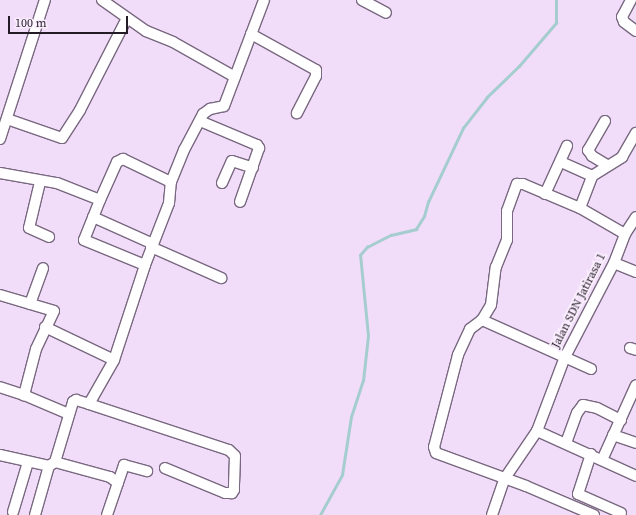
<!DOCTYPE html>
<style>
body{margin:0}
#map{position:relative;width:636px;height:515px;overflow:hidden;background:#f1ddf9;font-family:"Source Serif 4",serif}
div>[style]{position:absolute}
.stream>*{height:2.5px;margin:-1.25px;padding:0 1.25px;transform-origin:1.25px;border-radius:1.25px;background:#a5cdcf}
.roads{filter:drop-shadow(1px 0 #796880) drop-shadow(-1px 0 #796880) drop-shadow(0 1px #796880) drop-shadow(0 -1px #796880)}
.street>*{height:10px;margin:-5px;padding:0 5px;transform-origin:5px;border-radius:5px;background:#fff}
span{translate:-50% -50%;white-space:nowrap;text-align:center;line-height:1.15;-webkit-text-stroke:4px #faeefe;paint-order:stroke}
.street-label{font-size:12px;color:#231c26}
.scale{position:absolute;left:8px;top:16px;width:120px;height:18px;box-sizing:border-box;border:2px solid #231c26;border-top:0;padding-left:5px;font-size:12px;line-height:14px;white-space:nowrap;color:#231c26;-webkit-text-stroke:3px #faeefe;paint-order:stroke}
</style>
<div id="map">
<div class="stream">
<div style="left:320px;top:515px;width:46px;rotate:-61.2deg"></div>
<div style="left:342px;top:475px;width:59px;rotate:-81.2deg"></div>
<div style="left:351px;top:417px;width:38px;rotate:-72deg"></div>
<div style="left:363px;top:381px;width:45px;rotate:-83.7deg"></div>
<div style="left:368px;top:336px;width:81px;rotate:-95.6deg"></div>
<div style="left:360px;top:255px;width:11px;rotate:-49deg"></div>
<div style="left:367px;top:247px;width:27px;rotate:-27deg"></div>
<div style="left:391px;top:235px;width:26px;rotate:-13deg"></div>
<div style="left:416px;top:229px;width:15px;rotate:-58deg"></div>
<div style="left:424px;top:216px;width:15px;rotate:-74deg"></div>
<div style="left:428px;top:202px;width:82px;rotate:-64.7deg"></div>
<div style="left:463px;top:128px;width:39px;rotate:-52deg"></div>
<div style="left:487px;top:97px;width:45px;rotate:-44.1deg"></div>
<div style="left:519px;top:66px;width:57px;rotate:-49.3deg"></div>
<div style="left:556px;top:23px;width:23px;rotate:-90deg"></div>
</div>
<div class="roads">
<div class="street">
<div style="left:102px;top:0;width:54px;rotate:35.2deg"></div>
<div style="left:146px;top:31px;width:29px;rotate:22deg"></div>
<div style="left:173px;top:42px;width:71px;rotate:29.4deg"></div>
<div style="left:362px;top:0;width:27px;rotate:28deg"></div>
<div style="left:631px;top:0;width:19px;rotate:118deg"></div>
<div style="left:622px;top:17px;width:5px;rotate:68deg"></div>
<div style="left:624px;top:22px;width:15px;rotate:37deg"></div>
<div style="left:251px;top:34px;width:74px;rotate:29deg"></div>
<div style="left:316px;top:70px;width:6px;rotate:90deg"></div>
<div style="left:316px;top:76px;width:42px;rotate:117.2deg"></div>
<div style="left:7px;top:119px;width:58px;rotate:19.1deg"></div>
<div style="left:62px;top:138px;width:33px;rotate:-57deg"></div>
<div style="left:80px;top:110px;width:103px;rotate:-62.9deg"></div>
<div style="left:200px;top:121px;width:62px;rotate:22.8deg"></div>
<div style="left:257px;top:145px;width:4px;rotate:56deg"></div>
<div style="left:259px;top:148px;width:57px;rotate:109.4deg"></div>
<div style="left:605px;top:121px;width:34px;rotate:120deg"></div>
<div style="left:588px;top:150px;width:7px;rotate:56deg"></div>
<div style="left:592px;top:156px;width:17px;rotate:31deg"></div>
<div style="left:0;top:139px;width:146px;rotate:-72.1deg"></div>
<div style="left:561px;top:162px;width:34px;rotate:24deg"></div>
<div style="left:0;top:173px;width:58px;rotate:10deg"></div>
<div style="left:57px;top:183px;width:46px;rotate:21.6deg"></div>
<div style="left:100px;top:200px;width:42px;rotate:-65.9deg"></div>
<div style="left:117px;top:162px;width:7px;rotate:-27deg"></div>
<div style="left:123px;top:159px;width:53px;rotate:25.6deg"></div>
<div style="left:40px;top:182px;width:47px;rotate:103.4deg"></div>
<div style="left:29px;top:228px;width:22px;rotate:24deg"></div>
<div style="left:222px;top:183px;width:24px;rotate:-66deg"></div>
<div style="left:232px;top:161px;width:22px;rotate:18deg"></div>
<div style="left:545px;top:194px;width:53px;rotate:-65.4deg"></div>
<div style="left:100px;top:200px;width:43px;rotate:111.8deg"></div>
<div style="left:84px;top:240px;width:66px;rotate:22.3deg"></div>
<div style="left:93px;top:217px;width:66px;rotate:24.2deg"></div>
<div style="left:625px;top:234px;width:20px;rotate:-57deg"></div>
<div style="left:151px;top:247px;width:77px;rotate:23.9deg"></div>
<div style="left:614px;top:263px;width:24px;rotate:22deg"></div>
<div style="left:0;top:295px;width:56px;rotate:16.5deg"></div>
<div style="left:54px;top:311px;width:42px;rotate:115.3deg"></div>
<div style="left:36px;top:349px;width:48px;rotate:104.6deg"></div>
<div style="left:24px;top:395px;width:25px;rotate:-162deg"></div>
<div style="left:30px;top:304px;width:38px;rotate:-70deg"></div>
<div style="left:482px;top:320px;width:17px;rotate:-59deg"></div>
<div style="left:491px;top:305px;width:38px;rotate:-83deg"></div>
<div style="left:496px;top:267px;width:29px;rotate:-68deg"></div>
<div style="left:507px;top:240px;width:29px;rotate:-90deg"></div>
<div style="left:507px;top:211px;width:29px;rotate:-70deg"></div>
<div style="left:517px;top:184px;width:6px"></div>
<div style="left:523px;top:184px;width:62px;rotate:22.8deg"></div>
<div style="left:45px;top:327px;width:76px;rotate:25.6deg"></div>
<div style="left:630px;top:348px;width:6px;rotate:18deg"></div>
<div style="left:591px;top:369px;width:120px;rotate:-155.8deg"></div>
<div style="left:482px;top:320px;width:15px;rotate:143deg"></div>
<div style="left:470px;top:329px;width:29px;rotate:115deg"></div>
<div style="left:458px;top:355px;width:95px;rotate:104.6deg"></div>
<div style="left:434px;top:447px;width:6px;rotate:72deg"></div>
<div style="left:436px;top:453px;width:96px;rotate:20.1deg"></div>
<div style="left:526px;top:486px;width:74px;rotate:23.1deg"></div>
<div style="left:24px;top:395px;width:49px;rotate:22.9deg"></div>
<div style="left:89px;top:404px;width:147px;rotate:18.2deg"></div>
<div style="left:229px;top:450px;width:8px;rotate:45deg"></div>
<div style="left:235px;top:456px;width:34px;rotate:92deg"></div>
<div style="left:234px;top:490px;width:4px;rotate:124deg"></div>
<div style="left:232px;top:493px;width:7px;rotate:180deg"></div>
<div style="left:225px;top:493px;width:65px;rotate:-157.4deg"></div>
<div style="left:537px;top:431px;width:109px;rotate:24.4deg"></div>
<div style="left:613px;top:435px;width:24px;rotate:19deg"></div>
<div style="left:566px;top:443px;width:32px;rotate:-70deg"></div>
<div style="left:577px;top:413px;width:10px;rotate:-53deg"></div>
<div style="left:583px;top:405px;width:14px;rotate:12deg"></div>
<div style="left:597px;top:408px;width:27px;rotate:27deg"></div>
<div style="left:591px;top:454px;width:42px;rotate:108deg"></div>
<div style="left:578px;top:494px;width:47px;rotate:23.8deg"></div>
<div style="left:0;top:455px;width:50px;rotate:12.7deg"></div>
<div style="left:49px;top:466px;width:7px;rotate:-34deg"></div>
<div style="left:55px;top:462px;width:63px;rotate:-73.3deg"></div>
<div style="left:73px;top:402px;width:4px;rotate:-34deg"></div>
<div style="left:76px;top:400px;width:14px;rotate:17deg"></div>
<div style="left:89px;top:404px;width:51px;rotate:-60.4deg"></div>
<div style="left:114px;top:360px;width:100px;rotate:-71.9deg"></div>
<div style="left:145px;top:265px;width:66px;rotate:-68.8deg"></div>
<div style="left:169px;top:203px;width:21px;rotate:-85deg"></div>
<div style="left:171px;top:182px;width:35px;rotate:-68deg"></div>
<div style="left:184px;top:150px;width:41px;rotate:-62.2deg"></div>
<div style="left:203px;top:114px;width:9px;rotate:-36deg"></div>
<div style="left:210px;top:109px;width:14px;rotate:-12deg"></div>
<div style="left:224px;top:106px;width:113px;rotate:-69.3deg"></div>
<div style="left:602px;top:460px;width:82px;rotate:-65.6deg"></div>
<div style="left:55px;top:462px;width:57px;rotate:15.3deg"></div>
<div style="left:110px;top:477px;width:10px;rotate:37deg"></div>
<div style="left:13px;top:512px;width:52px;rotate:-73.3deg"></div>
<div style="left:35px;top:515px;width:51px;rotate:-74.1deg"></div>
<div style="left:107px;top:515px;width:53px;rotate:-71.2deg"></div>
<div style="left:124px;top:465px;width:24px;rotate:15deg"></div>
<div style="left:492px;top:515px;width:39px;rotate:-71deg"></div>
<div style="left:505px;top:478px;width:57px;rotate:-55.8deg"></div>
<div style="left:537px;top:431px;width:79px;rotate:-69.3deg"></div>
<div style="left:565px;top:357px;width:106px;rotate:-62.5deg"></div>
<div style="left:614px;top:263px;width:31px;rotate:-69deg"></div>
<div style="left:625px;top:234px;width:52px;rotate:-150deg"></div>
<div style="left:580px;top:208px;width:34px;rotate:-69deg"></div>
<div style="left:592px;top:176px;width:36px;rotate:-32deg"></div>
<div style="left:622px;top:157px;width:28px;rotate:-60deg"></div>
</div>
</div>
<div class="street-label">
<span style="left:579px;top:301px;rotate:-63deg">Jalan SDN Jatirasa 1</span>
</div>
<div class="scale">100 m</div>
</div>
